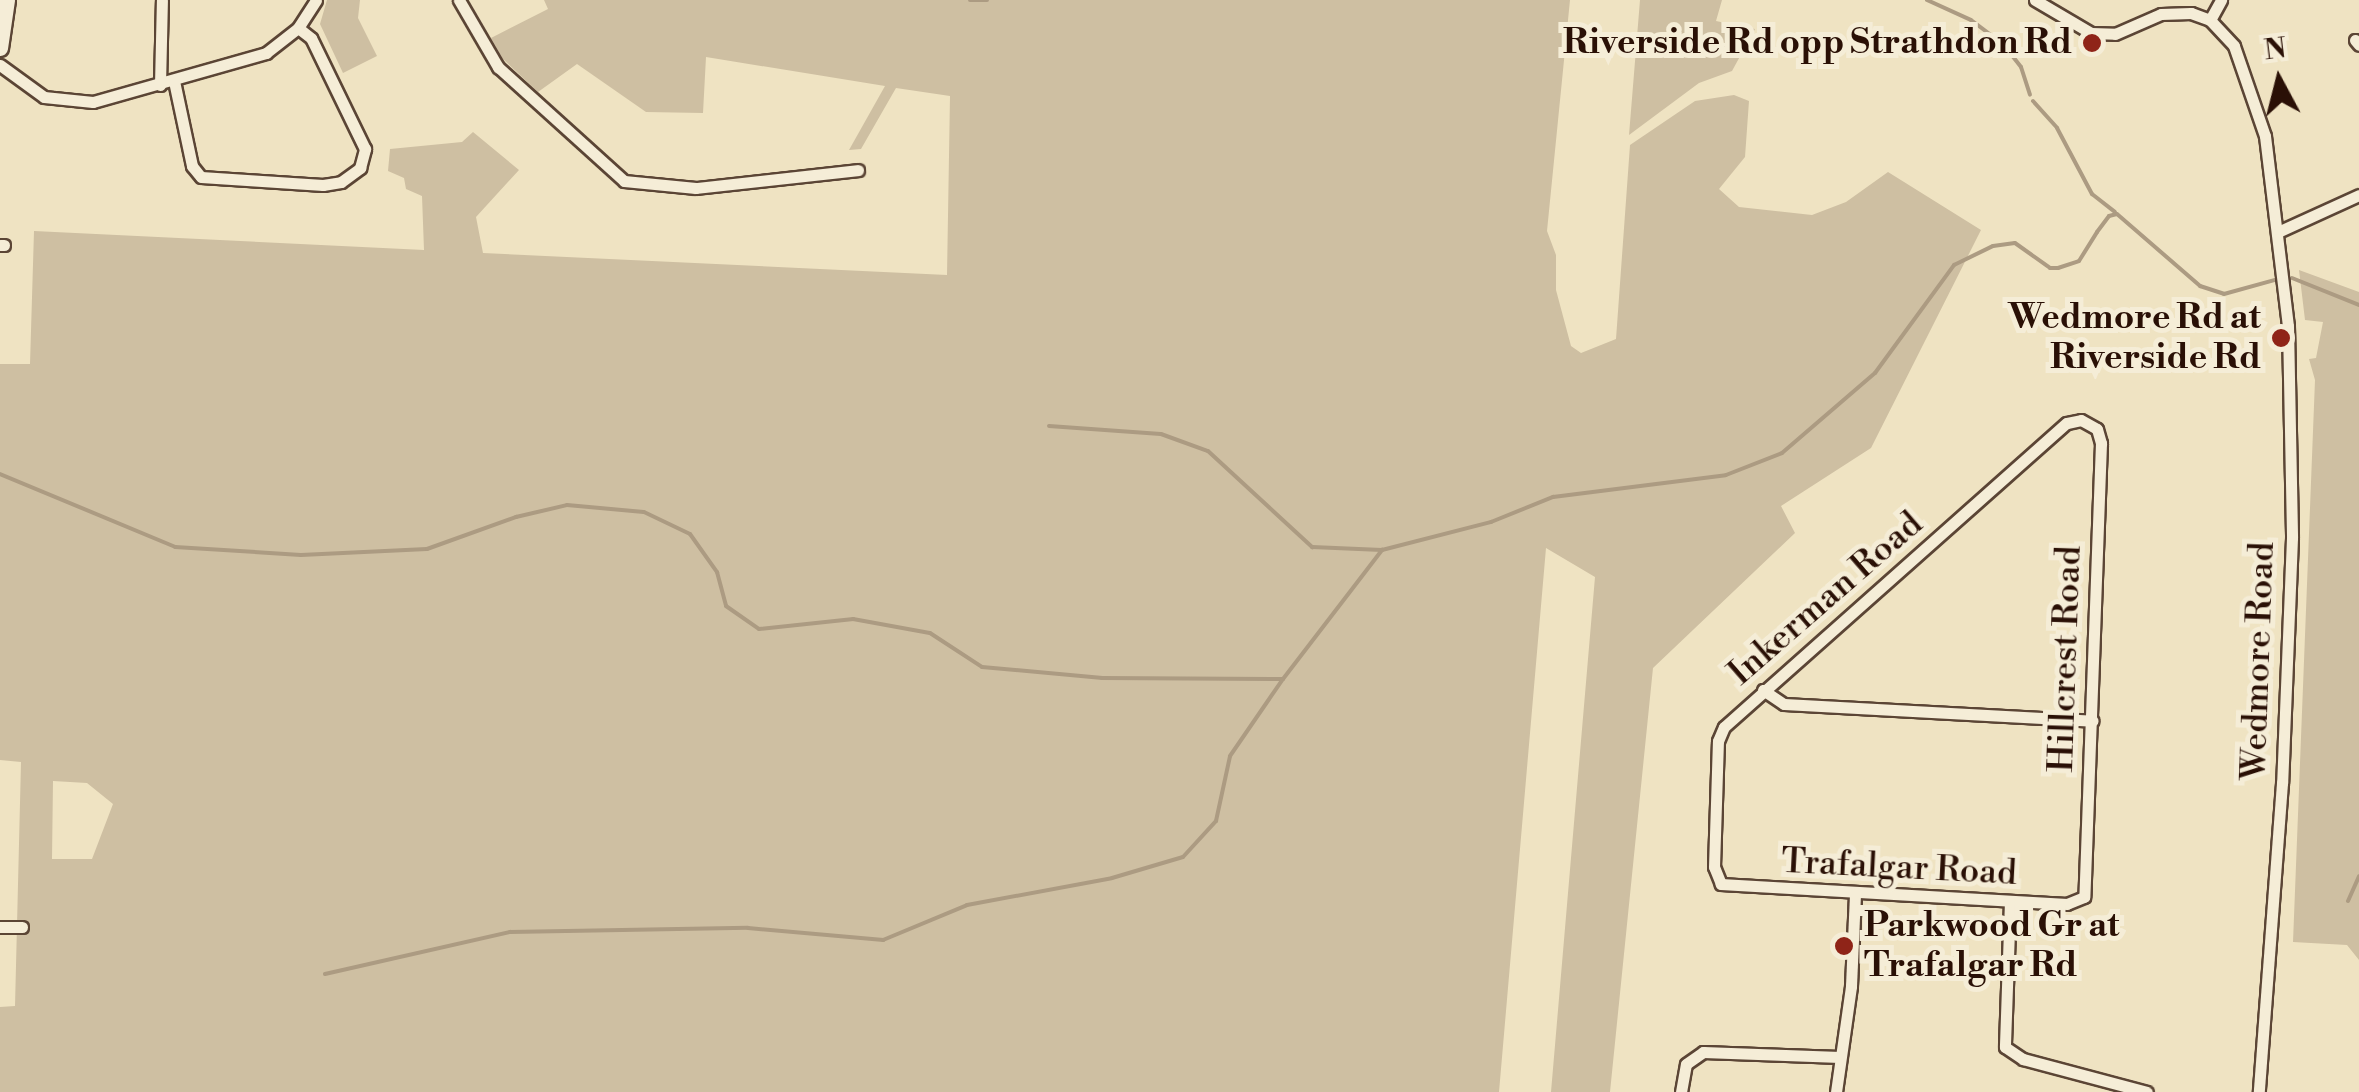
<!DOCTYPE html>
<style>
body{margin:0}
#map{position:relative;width:2359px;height:1092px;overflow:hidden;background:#efe3c2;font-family:"Libre Bodoni",serif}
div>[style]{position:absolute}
.green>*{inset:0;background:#cebfa2}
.stream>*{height:4px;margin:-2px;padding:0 2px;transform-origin:2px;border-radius:2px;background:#ac9b82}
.roads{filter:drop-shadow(2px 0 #5b4535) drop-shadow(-2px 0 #5b4535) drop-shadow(0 2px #5b4535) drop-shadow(0 -2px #5b4535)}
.street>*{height:11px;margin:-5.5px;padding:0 5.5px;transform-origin:5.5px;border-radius:5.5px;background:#f5edd7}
.secondary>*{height:15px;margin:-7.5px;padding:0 7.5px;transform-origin:7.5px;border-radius:7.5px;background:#f5edd7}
.dots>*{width:28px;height:28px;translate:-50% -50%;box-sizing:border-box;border:5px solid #f5edd7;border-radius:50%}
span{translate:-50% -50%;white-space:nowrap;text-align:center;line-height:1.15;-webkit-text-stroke:10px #f5edd7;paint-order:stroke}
.poi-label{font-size:35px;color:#2a1006;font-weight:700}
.right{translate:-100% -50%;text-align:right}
.left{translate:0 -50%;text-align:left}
.street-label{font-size:35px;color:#2a1006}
.north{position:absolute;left:2229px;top:30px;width:100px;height:100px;-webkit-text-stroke:8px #f5edd7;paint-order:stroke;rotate:353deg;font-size:28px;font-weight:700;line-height:40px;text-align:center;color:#2a1006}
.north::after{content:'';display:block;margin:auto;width:35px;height:45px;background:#2a1006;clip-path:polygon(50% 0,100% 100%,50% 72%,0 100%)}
</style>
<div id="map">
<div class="green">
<div style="clip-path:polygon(327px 0,360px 0,358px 18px,377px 56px,343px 73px,320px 24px)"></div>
<div style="clip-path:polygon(evenodd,544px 0,1570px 0,1547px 231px,1556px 255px,1556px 290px,1571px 346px,1581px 353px,1616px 339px,1630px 145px,1695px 101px,1734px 95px,1749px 101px,1745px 157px,1719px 189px,1739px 207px,1812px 215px,1846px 202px,1888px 172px,1981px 230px,1871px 448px,1781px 506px,1795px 533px,1653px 668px,1610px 1092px,1551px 1092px,1595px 577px,1546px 548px,1499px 1092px,0 1092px,0 1007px,15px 1006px,21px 762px,0 760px,0 364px,30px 364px,34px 231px,424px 250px,422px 196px,406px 189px,404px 178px,388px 171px,390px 149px,462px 142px,473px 132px,519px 170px,476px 217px,483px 253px,947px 275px,950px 96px,896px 88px,861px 149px,849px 150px,885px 86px,706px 57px,703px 113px,646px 112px,577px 64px,538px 92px,503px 59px,491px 38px,548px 9px,544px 0,53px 781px,87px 783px,113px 804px,92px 859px,52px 859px,53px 781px)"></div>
<div style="clip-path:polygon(1640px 0,1722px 0,1716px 21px,1755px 29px,1732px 71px,1699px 83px,1629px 135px)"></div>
<div style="clip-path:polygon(2299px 270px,2359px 292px,2359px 960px,2347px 945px,2293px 942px,2315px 380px,2309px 359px,2316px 358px,2323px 322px,2305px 320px)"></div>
</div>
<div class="stream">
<div style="left:970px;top:0;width:17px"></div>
<div style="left:1927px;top:0;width:48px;rotate:24.4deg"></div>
<div style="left:1971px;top:20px;width:40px;rotate:37deg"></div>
<div style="left:2003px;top:44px;width:29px;rotate:52deg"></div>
<div style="left:2021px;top:67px;width:29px;rotate:72deg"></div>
<div style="left:2033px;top:101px;width:36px;rotate:48deg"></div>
<div style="left:2057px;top:128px;width:75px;rotate:62.1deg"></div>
<div style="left:2092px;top:194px;width:29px;rotate:38deg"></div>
<div style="left:2292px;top:278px;width:72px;rotate:21.9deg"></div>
<div style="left:1049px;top:426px;width:112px;rotate:4.1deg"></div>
<div style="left:1161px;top:434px;width:50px;rotate:19.9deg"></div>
<div style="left:1208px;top:451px;width:142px;rotate:42.7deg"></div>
<div style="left:1312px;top:547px;width:70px;rotate:2.5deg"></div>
<div style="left:0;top:474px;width:190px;rotate:22.6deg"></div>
<div style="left:175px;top:547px;width:126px;rotate:3.6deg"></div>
<div style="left:301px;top:555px;width:126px;rotate:-2.7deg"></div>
<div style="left:427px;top:549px;width:95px;rotate:-19.8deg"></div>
<div style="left:516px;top:517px;width:52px;rotate:-13.2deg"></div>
<div style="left:567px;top:505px;width:77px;rotate:5.2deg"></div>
<div style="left:644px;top:512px;width:51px;rotate:25.6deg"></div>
<div style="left:690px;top:534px;width:47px;rotate:54.6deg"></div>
<div style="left:717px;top:572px;width:35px;rotate:75deg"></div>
<div style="left:726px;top:606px;width:40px;rotate:34.9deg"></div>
<div style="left:759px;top:629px;width:95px;rotate:-6.1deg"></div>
<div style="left:853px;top:619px;width:78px;rotate:10.3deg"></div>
<div style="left:930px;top:633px;width:62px;rotate:33.2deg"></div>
<div style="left:982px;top:667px;width:121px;rotate:5.2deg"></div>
<div style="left:1102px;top:678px;width:181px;rotate:0.3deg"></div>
<div style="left:1283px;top:679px;width:163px;rotate:-52.5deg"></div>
<div style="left:1382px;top:550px;width:113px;rotate:-14.4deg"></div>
<div style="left:1491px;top:522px;width:67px;rotate:-22deg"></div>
<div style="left:1553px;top:497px;width:174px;rotate:-7.2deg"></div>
<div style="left:1726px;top:475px;width:60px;rotate:-21.4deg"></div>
<div style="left:1782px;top:453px;width:123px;rotate:-40.7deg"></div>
<div style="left:1875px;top:373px;width:134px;rotate:-53.8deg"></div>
<div style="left:1954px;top:265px;width:43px;rotate:-26deg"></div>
<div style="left:1993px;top:246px;width:22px;rotate:-8deg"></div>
<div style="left:2015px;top:243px;width:43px;rotate:35.5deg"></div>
<div style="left:2050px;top:268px;width:8px"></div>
<div style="left:2058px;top:268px;width:22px;rotate:-18deg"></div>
<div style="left:2079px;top:261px;width:34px;rotate:-58deg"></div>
<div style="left:2097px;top:232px;width:20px;rotate:-53deg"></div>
<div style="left:2109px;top:216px;width:8px;rotate:-14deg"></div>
<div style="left:2117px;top:214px;width:110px;rotate:40.9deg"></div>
<div style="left:2200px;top:286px;width:25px;rotate:18deg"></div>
<div style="left:2224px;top:294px;width:53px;rotate:-15.4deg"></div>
<div style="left:2348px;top:901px;width:27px;rotate:-66deg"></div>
<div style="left:325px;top:974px;width:190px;rotate:-12.8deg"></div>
<div style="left:510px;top:932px;width:238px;rotate:-1deg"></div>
<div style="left:748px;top:928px;width:136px;rotate:5.1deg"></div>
<div style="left:883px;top:940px;width:91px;rotate:-22.6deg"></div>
<div style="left:967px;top:905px;width:147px;rotate:-10.5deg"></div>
<div style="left:1112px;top:878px;width:74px;rotate:-16.5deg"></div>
<div style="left:1183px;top:857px;width:49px;rotate:-47.5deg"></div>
<div style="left:1216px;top:821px;width:66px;rotate:-77.8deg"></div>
<div style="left:1230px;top:756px;width:93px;rotate:-55.5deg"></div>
</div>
<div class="roads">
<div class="street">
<div style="left:459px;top:0;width:78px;rotate:59.8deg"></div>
<div style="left:498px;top:67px;width:170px;rotate:42.1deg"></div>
<div style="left:624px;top:181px;width:72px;rotate:5.6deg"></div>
<div style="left:696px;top:188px;width:163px;rotate:-6.3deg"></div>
<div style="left:2035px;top:0;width:65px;rotate:30.5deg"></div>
<div style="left:2091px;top:33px;width:24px;rotate:2deg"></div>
<div style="left:2115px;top:34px;width:50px;rotate:-23.5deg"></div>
<div style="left:2161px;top:14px;width:30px;rotate:-2deg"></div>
<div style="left:2191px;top:13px;width:20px;rotate:20deg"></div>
<div style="left:2210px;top:20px;width:35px;rotate:47deg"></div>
<div style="left:2234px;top:46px;width:95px;rotate:71deg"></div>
<div style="left:2265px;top:136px;width:191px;rotate:83.1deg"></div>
<div style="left:2288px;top:326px;width:212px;rotate:88.9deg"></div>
<div style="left:2292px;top:538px;width:245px;rotate:92.3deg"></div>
<div style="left:2282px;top:783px;width:310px;rotate:94.3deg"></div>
<div style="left:2210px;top:20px;width:23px;rotate:-61deg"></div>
<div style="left:2355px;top:40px;width:6px;rotate:51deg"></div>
<div style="left:0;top:65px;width:54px;rotate:36deg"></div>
<div style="left:44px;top:97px;width:49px;rotate:5.8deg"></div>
<div style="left:93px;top:102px;width:180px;rotate:-15.8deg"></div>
<div style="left:266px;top:53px;width:41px;rotate:-38deg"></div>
<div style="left:298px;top:28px;width:33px;rotate:-57deg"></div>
<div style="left:174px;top:81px;width:87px;rotate:78deg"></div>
<div style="left:192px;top:166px;width:14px;rotate:51deg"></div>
<div style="left:201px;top:177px;width:122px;rotate:3.8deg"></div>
<div style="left:323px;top:185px;width:18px;rotate:-9deg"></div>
<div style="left:341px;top:182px;width:24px;rotate:-36deg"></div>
<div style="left:360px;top:168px;width:20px;rotate:-75deg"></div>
<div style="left:365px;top:149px;width:123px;rotate:-115.9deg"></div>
<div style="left:311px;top:38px;width:16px;rotate:-142deg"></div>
<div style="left:160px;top:85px;width:85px;rotate:-88.7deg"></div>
<div style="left:2280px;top:231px;width:87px;rotate:-24.5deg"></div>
<div style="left:0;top:245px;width:4px"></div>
<div style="left:2081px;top:420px;width:18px;rotate:29deg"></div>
<div style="left:2097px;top:429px;width:15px;rotate:74deg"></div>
<div style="left:2101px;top:443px;width:454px;rotate:92.1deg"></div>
<div style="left:2084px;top:897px;width:18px;rotate:158deg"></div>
<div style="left:2067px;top:904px;width:347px;rotate:-176.7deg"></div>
<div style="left:1721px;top:884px;width:18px;rotate:-112deg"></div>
<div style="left:1714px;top:867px;width:126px;rotate:-88.2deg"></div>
<div style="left:1718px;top:741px;width:15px;rotate:-67deg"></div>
<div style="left:1724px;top:727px;width:458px;rotate:-41.6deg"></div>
<div style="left:2067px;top:423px;width:14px;rotate:-12deg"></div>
<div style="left:1763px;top:690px;width:25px;rotate:34deg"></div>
<div style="left:1784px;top:704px;width:309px;rotate:3.1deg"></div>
<div style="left:2010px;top:901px;width:146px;rotate:92deg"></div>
<div style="left:2005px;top:1047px;width:22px;rotate:34deg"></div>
<div style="left:2023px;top:1059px;width:128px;rotate:14.9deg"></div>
<div style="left:0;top:927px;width:22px"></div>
<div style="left:1681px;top:1092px;width:28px;rotate:-80deg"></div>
<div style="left:1686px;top:1064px;width:21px;rotate:-35deg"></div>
<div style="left:1703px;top:1052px;width:137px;rotate:2.1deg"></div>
<div style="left:1836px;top:1092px;width:107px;rotate:-81.9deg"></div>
<div style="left:1851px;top:986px;width:93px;rotate:-87.5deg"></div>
</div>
<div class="secondary">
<div style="left:0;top:48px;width:49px;rotate:-81.7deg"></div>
</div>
</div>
<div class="dots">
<div style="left:2092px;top:43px;background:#8f2418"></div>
<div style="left:2281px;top:338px;background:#8f2418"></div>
<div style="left:1844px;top:946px;background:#8f2418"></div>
</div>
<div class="poi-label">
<span class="right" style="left:2072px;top:43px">Riverside Rd opp Strathdon Rd</span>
<span class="right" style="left:2261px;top:338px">Wedmore Rd at<br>Riverside Rd</span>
<span class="left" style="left:1864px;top:946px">Parkwood Gr at<br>Trafalgar Rd</span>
</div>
<div class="street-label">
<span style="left:1826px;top:599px;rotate:-41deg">Inkerman Road</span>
<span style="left:2066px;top:659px;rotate:-88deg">Hillcrest Road</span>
<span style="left:2259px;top:661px;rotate:-88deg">Wedmore Road</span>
<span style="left:1899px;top:868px;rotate:3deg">Trafalgar Road</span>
</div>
<div class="north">N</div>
</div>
